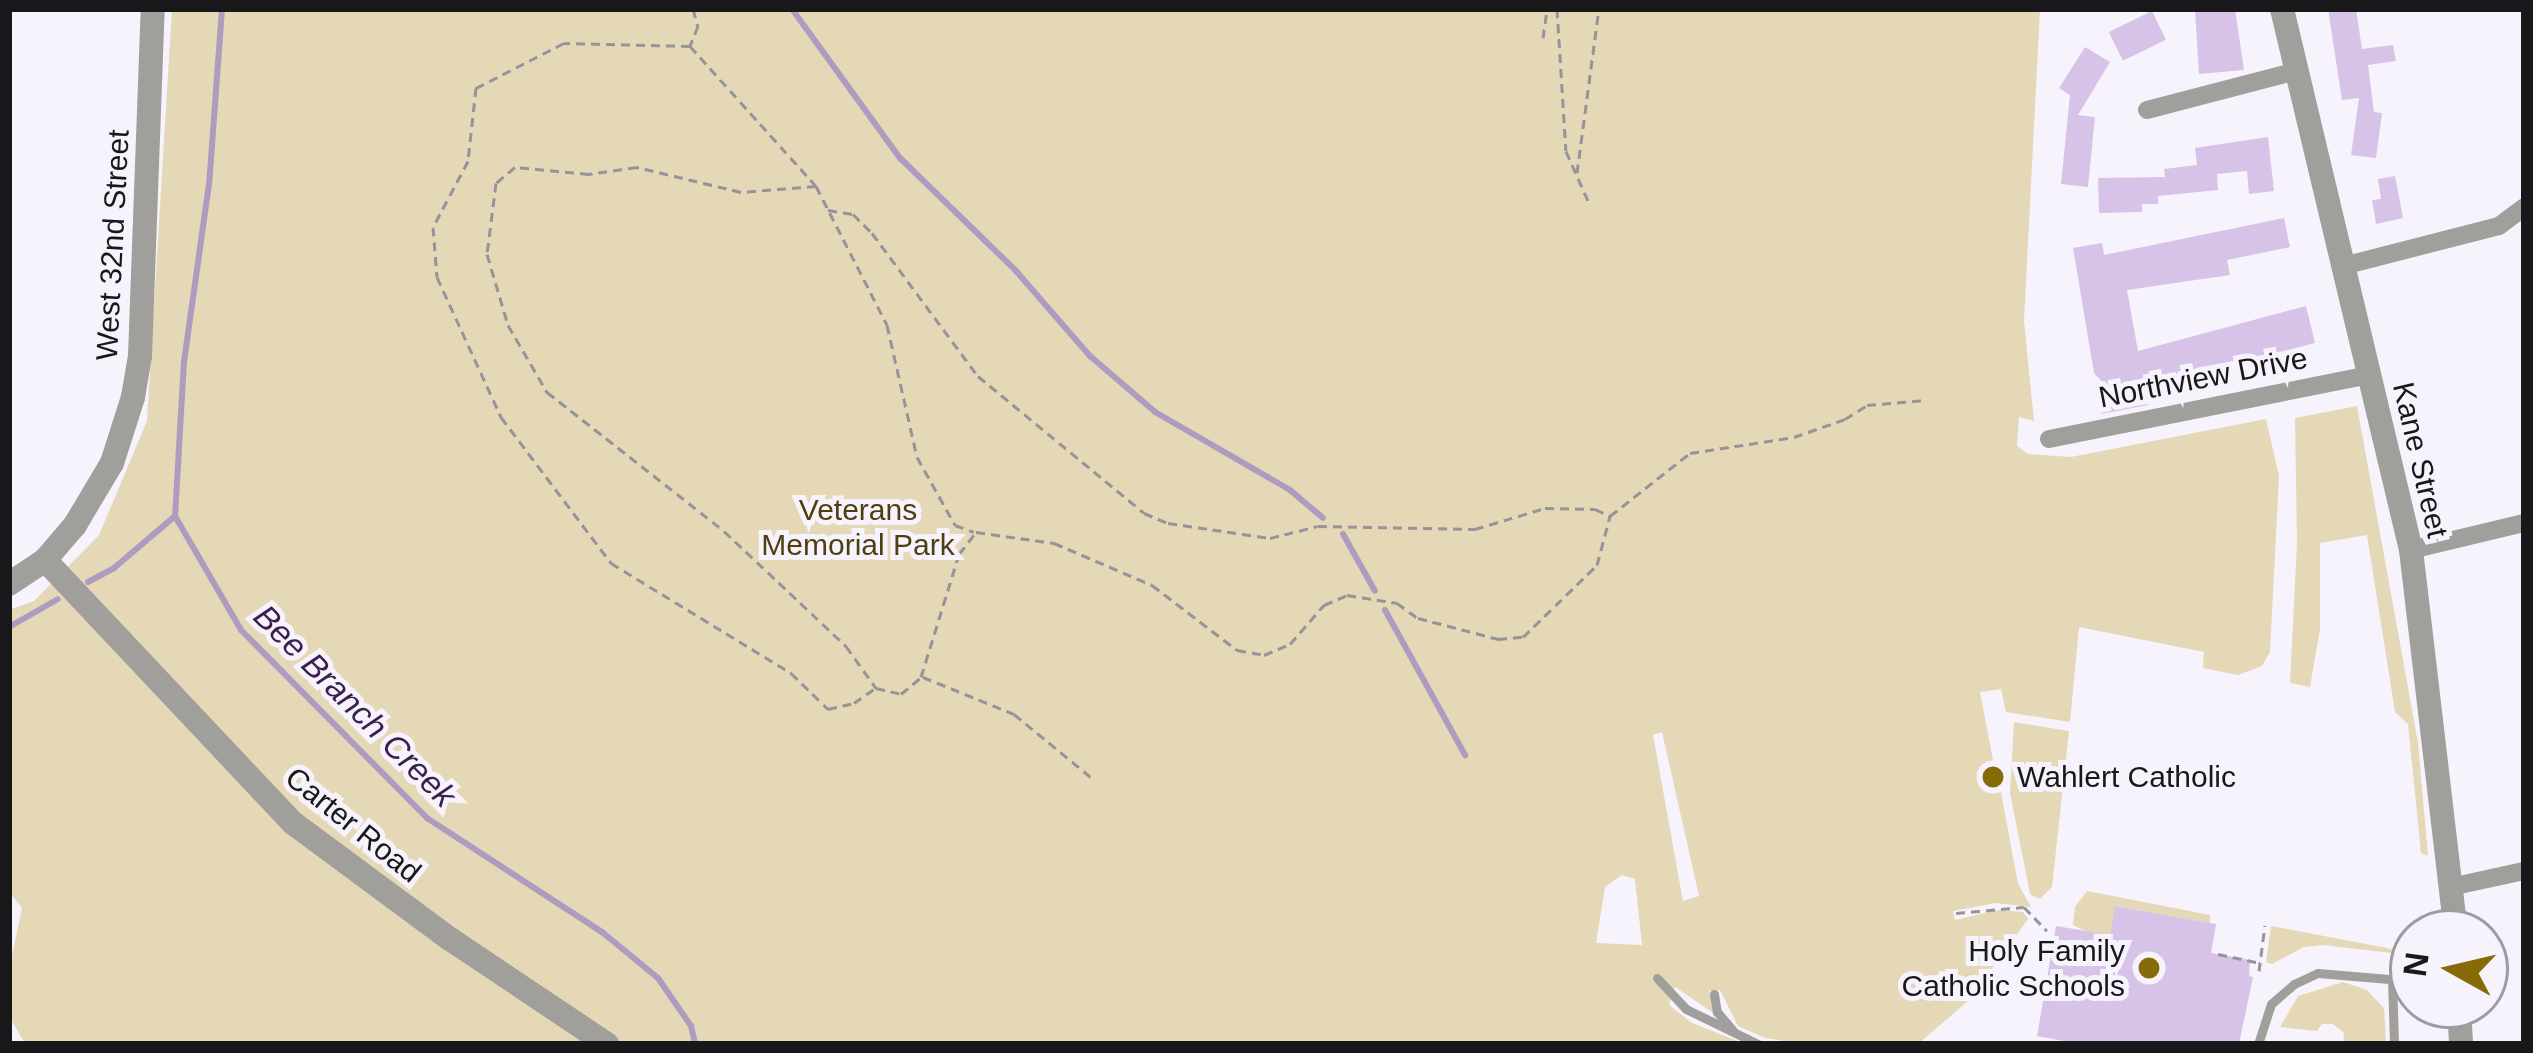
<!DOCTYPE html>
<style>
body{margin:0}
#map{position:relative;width:2533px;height:1053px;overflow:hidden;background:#f7f3fc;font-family:Helvetica,sans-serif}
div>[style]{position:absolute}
.green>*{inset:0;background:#e4d8b6}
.stream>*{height:6px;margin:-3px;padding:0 3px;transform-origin:3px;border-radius:3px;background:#ad9cbf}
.building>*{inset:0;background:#d6c3e7;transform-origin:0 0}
.path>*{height:3px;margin-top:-1.5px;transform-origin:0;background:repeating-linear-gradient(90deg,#96939a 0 9px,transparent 0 15px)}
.service>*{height:9px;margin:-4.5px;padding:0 4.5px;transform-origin:4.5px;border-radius:4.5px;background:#a09f9b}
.minor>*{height:18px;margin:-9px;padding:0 9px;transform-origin:9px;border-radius:9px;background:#a09f9b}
.tertiary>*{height:24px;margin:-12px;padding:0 12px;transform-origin:12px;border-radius:12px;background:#a09f9b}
.dots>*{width:33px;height:33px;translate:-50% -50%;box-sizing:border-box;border:6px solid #f7f3fc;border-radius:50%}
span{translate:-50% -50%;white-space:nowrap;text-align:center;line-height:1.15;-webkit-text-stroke:10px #f7f3fc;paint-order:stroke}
.street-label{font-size:30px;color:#18171a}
.park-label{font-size:30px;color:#4f3f10}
.poi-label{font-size:30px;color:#18171a}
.left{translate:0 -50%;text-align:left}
.right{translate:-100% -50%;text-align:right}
.water-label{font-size:33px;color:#381f4c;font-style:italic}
.frame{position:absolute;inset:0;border:12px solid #18171a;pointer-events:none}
.north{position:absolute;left:2389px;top:909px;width:120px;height:120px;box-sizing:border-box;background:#f7f3fc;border:3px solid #9e9ba2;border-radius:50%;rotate:278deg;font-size:33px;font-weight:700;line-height:48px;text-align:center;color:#18171a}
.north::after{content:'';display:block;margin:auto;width:42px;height:54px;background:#876b09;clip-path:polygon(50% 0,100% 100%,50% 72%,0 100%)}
</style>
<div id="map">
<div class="green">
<div style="clip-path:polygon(evenodd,172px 9px,2040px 9px,2024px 321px,2034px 421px,2019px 417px,2017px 446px,2028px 454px,2071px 457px,2266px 419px,2279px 476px,2270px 652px,2262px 666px,2238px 675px,2203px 668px,2204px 652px,2079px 627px,2070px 722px,2006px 712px,2001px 689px,1980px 692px,1995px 771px,1991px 773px,1994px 788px,2000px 787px,2018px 884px,2031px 907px,1996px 903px,1953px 911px,1955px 920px,1997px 910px,2023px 912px,2028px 919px,1969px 1000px,1918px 1044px,1804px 1044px,1765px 1038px,1738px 1026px,1720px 990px,1709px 991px,1715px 1014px,1675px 987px,1669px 1005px,1692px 1023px,1745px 1044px,25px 1044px,9px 1016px,9px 970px,22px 908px,9px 892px,9px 610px,34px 601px,99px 535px,147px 421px,172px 9px,1662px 732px,1699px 896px,1683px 901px,1653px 735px,1662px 732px,172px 9px,1622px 875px,1635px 879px,1642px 945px,1596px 943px,1605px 887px,1622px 875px)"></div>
<div style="clip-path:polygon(2357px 406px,2418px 743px,2428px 856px,2421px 853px,2408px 724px,2395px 712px,2367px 535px,2320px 543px,2320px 629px,2310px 687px,2290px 683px,2297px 543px,2295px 418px)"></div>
<div style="clip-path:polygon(2014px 722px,2069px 731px,2052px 887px,2040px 899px,2030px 894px,2010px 793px)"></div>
<div style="clip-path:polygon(2087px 891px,2210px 915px,2210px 923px,2116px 906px,2110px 935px,2085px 931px,2073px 925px,2075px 907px)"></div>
<div style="clip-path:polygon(2271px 926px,2397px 950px,2401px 954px,2323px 945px,2304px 947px,2272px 964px,2266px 962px)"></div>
<div style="clip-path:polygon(2343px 982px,2367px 990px,2384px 1008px,2386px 1044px,2343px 1044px,2344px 1033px,2333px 1024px,2322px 1024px,2317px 1031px,2280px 1027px,2298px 996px)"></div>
</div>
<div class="stream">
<div style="left:222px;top:9px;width:175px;rotate:94.2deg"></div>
<div style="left:209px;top:184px;width:179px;rotate:98deg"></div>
<div style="left:184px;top:361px;width:155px;rotate:93.3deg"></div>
<div style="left:175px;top:516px;width:132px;rotate:59.9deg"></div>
<div style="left:241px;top:630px;width:264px;rotate:45.3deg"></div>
<div style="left:427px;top:818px;width:209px;rotate:33.1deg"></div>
<div style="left:602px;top:932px;width:72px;rotate:39.4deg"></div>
<div style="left:658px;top:978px;width:58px;rotate:55.5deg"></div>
<div style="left:691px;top:1026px;width:18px;rotate:77deg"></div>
<div style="left:792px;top:9px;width:184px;rotate:54.1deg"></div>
<div style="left:900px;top:158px;width:162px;rotate:44.2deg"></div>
<div style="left:1016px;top:271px;width:113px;rotate:49deg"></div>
<div style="left:1090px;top:356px;width:86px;rotate:40.7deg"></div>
<div style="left:1155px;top:412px;width:156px;rotate:30deg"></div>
<div style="left:1290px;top:490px;width:43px;rotate:40.3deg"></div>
<div style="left:1343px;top:534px;width:65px;rotate:60.7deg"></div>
<div style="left:88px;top:582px;width:30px;rotate:-28deg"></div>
<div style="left:114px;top:568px;width:80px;rotate:-40.4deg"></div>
<div style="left:1385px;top:610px;width:166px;rotate:61.1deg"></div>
<div style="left:9px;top:627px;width:56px;rotate:-29.7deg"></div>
</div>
<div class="building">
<div style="clip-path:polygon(2195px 9px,2235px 9px,2244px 70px,2199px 74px)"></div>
<div style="clip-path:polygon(2328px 9px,2356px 9px,2362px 49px,2393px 45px,2396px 61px,2368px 65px,2374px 112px,2382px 113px,2376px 158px,2351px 155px,2359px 98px,2342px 100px)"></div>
<div style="left:2152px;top:11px;width:32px;height:48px;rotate:64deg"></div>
<div style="clip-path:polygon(2085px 47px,2110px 62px,2078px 115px,2095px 117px,2088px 187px,2061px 184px,2070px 95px,2059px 88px)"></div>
<div style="clip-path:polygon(2268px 137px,2274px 191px,2249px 194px,2247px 171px,2217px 174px,2218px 190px,2158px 196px,2158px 204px,2142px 204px,2142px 212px,2099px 213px,2098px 178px,2165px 177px,2164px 169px,2197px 165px,2195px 148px)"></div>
<div style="clip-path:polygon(2395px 176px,2403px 218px,2376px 224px,2372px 200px,2381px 199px,2378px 179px)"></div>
<div style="clip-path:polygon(2284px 218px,2290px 247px,2227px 260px,2230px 275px,2127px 290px,2138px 351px,2306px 306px,2315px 343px,2145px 387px,2148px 405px,2101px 414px,2073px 248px,2102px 243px,2104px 255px)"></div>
<div style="clip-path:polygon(2115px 906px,2216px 924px,2211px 953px,2250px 960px,2249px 976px,2253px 977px,2239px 1044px,2080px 1044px,2037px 1036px,2056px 926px,2110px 935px)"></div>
</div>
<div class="path">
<div style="left:693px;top:9px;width:18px;rotate:74deg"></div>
<div style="left:698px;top:26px;width:22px;rotate:112deg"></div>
<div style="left:690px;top:46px;width:188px;rotate:48deg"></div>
<div style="left:816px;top:186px;width:156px;rotate:62.9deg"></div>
<div style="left:887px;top:325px;width:135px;rotate:77.2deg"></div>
<div style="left:917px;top:457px;width:78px;rotate:60.8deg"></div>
<div style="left:955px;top:525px;width:20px;rotate:20deg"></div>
<div style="left:1557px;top:9px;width:142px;rotate:86.4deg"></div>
<div style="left:1566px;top:151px;width:57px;rotate:66.1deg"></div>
<div style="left:1543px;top:38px;width:29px;rotate:-82deg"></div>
<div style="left:690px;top:46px;width:126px;rotate:-178.6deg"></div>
<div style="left:564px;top:43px;width:99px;rotate:152.9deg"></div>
<div style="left:476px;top:88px;width:73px;rotate:96.3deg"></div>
<div style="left:468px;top:161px;width:75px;rotate:117.9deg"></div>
<div style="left:433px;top:227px;width:50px;rotate:85.4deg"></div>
<div style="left:437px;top:277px;width:154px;rotate:65.4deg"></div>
<div style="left:501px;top:417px;width:183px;rotate:53deg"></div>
<div style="left:611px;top:563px;width:211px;rotate:31.4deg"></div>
<div style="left:791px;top:673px;width:52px;rotate:44.2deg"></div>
<div style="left:828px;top:709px;width:27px;rotate:-13deg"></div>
<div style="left:854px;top:703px;width:24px;rotate:-35deg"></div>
<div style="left:1577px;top:173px;width:165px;rotate:-82.4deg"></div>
<div style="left:816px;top:186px;width:75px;rotate:175.4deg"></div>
<div style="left:741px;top:192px;width:107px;rotate:-166.5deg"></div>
<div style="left:637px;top:167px;width:49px;rotate:171.7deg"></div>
<div style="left:589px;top:174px;width:74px;rotate:-174.6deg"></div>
<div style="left:515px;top:167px;width:25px;rotate:140deg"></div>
<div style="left:496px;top:183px;width:72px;rotate:97.2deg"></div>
<div style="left:487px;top:254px;width:74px;rotate:73.5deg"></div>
<div style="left:508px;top:325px;width:78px;rotate:59.8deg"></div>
<div style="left:547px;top:392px;width:225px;rotate:38.1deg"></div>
<div style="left:724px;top:531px;width:168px;rotate:43.3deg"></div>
<div style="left:846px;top:646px;width:52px;rotate:54.5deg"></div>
<div style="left:876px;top:688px;width:26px;rotate:13deg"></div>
<div style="left:901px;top:694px;width:26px;rotate:-40deg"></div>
<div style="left:921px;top:677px;width:129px;rotate:-72.8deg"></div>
<div style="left:959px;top:554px;width:28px;rotate:-52deg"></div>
<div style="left:976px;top:532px;width:79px;rotate:8deg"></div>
<div style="left:1054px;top:543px;width:107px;rotate:23.2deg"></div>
<div style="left:1152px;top:585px;width:107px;rotate:37.4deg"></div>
<div style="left:1237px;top:650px;width:27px;rotate:10deg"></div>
<div style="left:1264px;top:655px;width:28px;rotate:-23deg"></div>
<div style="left:1290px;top:644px;width:52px;rotate:-48.9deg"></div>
<div style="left:1324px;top:605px;width:25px;rotate:-23deg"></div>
<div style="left:1347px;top:595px;width:51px;rotate:9.1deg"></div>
<div style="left:1397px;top:603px;width:26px;rotate:36deg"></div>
<div style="left:1418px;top:618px;width:83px;rotate:14.7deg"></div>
<div style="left:1498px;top:639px;width:25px;rotate:-5deg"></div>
<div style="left:1523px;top:637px;width:103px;rotate:-44.2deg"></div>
<div style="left:1597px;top:565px;width:51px;rotate:-75.1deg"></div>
<div style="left:1610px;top:516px;width:102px;rotate:-38.2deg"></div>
<div style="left:1690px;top:453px;width:105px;rotate:-8.7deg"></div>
<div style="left:1794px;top:437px;width:54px;rotate:-19.4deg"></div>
<div style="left:1845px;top:419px;width:26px;rotate:-32deg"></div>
<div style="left:1867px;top:405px;width:59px;rotate:-4.8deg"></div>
<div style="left:828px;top:210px;width:25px;rotate:9deg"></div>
<div style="left:853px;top:214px;width:27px;rotate:45deg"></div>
<div style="left:872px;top:233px;width:178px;rotate:53.5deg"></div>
<div style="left:978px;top:376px;width:215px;rotate:39.5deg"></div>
<div style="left:1144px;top:513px;width:26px;rotate:23deg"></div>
<div style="left:1168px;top:523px;width:103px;rotate:8.4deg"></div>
<div style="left:1270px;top:538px;width:49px;rotate:-14deg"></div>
<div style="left:1318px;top:526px;width:157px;rotate:1.1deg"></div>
<div style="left:1475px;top:529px;width:73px;rotate:-16.7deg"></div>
<div style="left:1545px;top:508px;width:50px;rotate:1.1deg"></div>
<div style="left:1595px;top:509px;width:17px;rotate:25deg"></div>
<div style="left:923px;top:677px;width:98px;rotate:22.1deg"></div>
<div style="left:1014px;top:714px;width:102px;rotate:39.4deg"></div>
<div style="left:1956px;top:913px;width:68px;rotate:-5deg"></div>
<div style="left:2024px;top:907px;width:33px;rotate:46deg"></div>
<div style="left:2218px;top:954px;width:40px;rotate:12deg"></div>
<div style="left:2259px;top:971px;width:46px;rotate:-82.6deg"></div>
</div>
<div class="service">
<div style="left:1657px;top:978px;width:42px;rotate:46.9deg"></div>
<div style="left:1686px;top:1009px;width:80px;rotate:25.9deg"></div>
<div style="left:2392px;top:979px;width:65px;rotate:88.2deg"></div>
<div style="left:1714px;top:994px;width:18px;rotate:81deg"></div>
<div style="left:1717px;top:1012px;width:23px;rotate:49deg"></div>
<div style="left:2258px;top:1044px;width:42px;rotate:-72deg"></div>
<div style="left:2271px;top:1004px;width:30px;rotate:-41deg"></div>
<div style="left:2294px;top:984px;width:26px;rotate:-25deg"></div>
<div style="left:2318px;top:973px;width:95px;rotate:4.8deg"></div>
</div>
<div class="minor">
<div style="left:2147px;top:110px;width:151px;rotate:-14.6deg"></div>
<div style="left:2343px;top:266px;width:161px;rotate:-14.4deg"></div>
<div style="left:2499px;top:226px;width:31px;rotate:-37deg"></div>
<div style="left:2049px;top:439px;width:326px;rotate:-11.3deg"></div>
<div style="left:2411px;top:550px;width:116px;rotate:-13.4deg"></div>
<div style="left:2455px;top:886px;width:71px;rotate:-12.3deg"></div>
</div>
<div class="tertiary">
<div style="left:2282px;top:9px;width:556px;rotate:76.59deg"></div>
<div style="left:2411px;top:550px;width:386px;rotate:83.3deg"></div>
<div style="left:45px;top:560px;width:361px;rotate:46.7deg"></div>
<div style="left:293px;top:823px;width:195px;rotate:36.5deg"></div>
<div style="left:450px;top:939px;width:189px;rotate:33.8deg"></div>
<div style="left:9px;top:584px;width:43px;rotate:-33.7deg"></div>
<div style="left:45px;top:560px;width:46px;rotate:-49.4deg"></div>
<div style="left:75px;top:525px;width:72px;rotate:-59.2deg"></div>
<div style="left:112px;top:463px;width:69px;rotate:-72.3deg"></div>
<div style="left:133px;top:397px;width:42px;rotate:-80.3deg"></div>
<div style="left:140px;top:356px;width:347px;rotate:-87.9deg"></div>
<div style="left:2459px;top:1005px;width:39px;rotate:87deg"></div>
</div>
<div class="dots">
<div style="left:1993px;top:777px;background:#876b09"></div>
<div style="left:2149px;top:968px;background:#876b09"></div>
</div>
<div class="street-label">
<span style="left:113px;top:245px;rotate:-87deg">West 32nd Street</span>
<span style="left:2203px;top:378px;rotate:-11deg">Northview Drive</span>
<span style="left:2420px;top:460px;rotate:77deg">Kane Street</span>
<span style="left:353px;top:825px;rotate:39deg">Carter Road</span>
</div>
<div class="park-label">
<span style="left:858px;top:527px">Veterans<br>Memorial Park</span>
</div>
<div class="poi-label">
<span class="left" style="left:2017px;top:777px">Wahlert Catholic</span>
<span class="right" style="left:2125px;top:968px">Holy Family<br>Catholic Schools</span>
</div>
<div class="water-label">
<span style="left:355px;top:706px;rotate:45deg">Bee Branch Creek</span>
</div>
<div class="frame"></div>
<div class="north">N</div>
</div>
